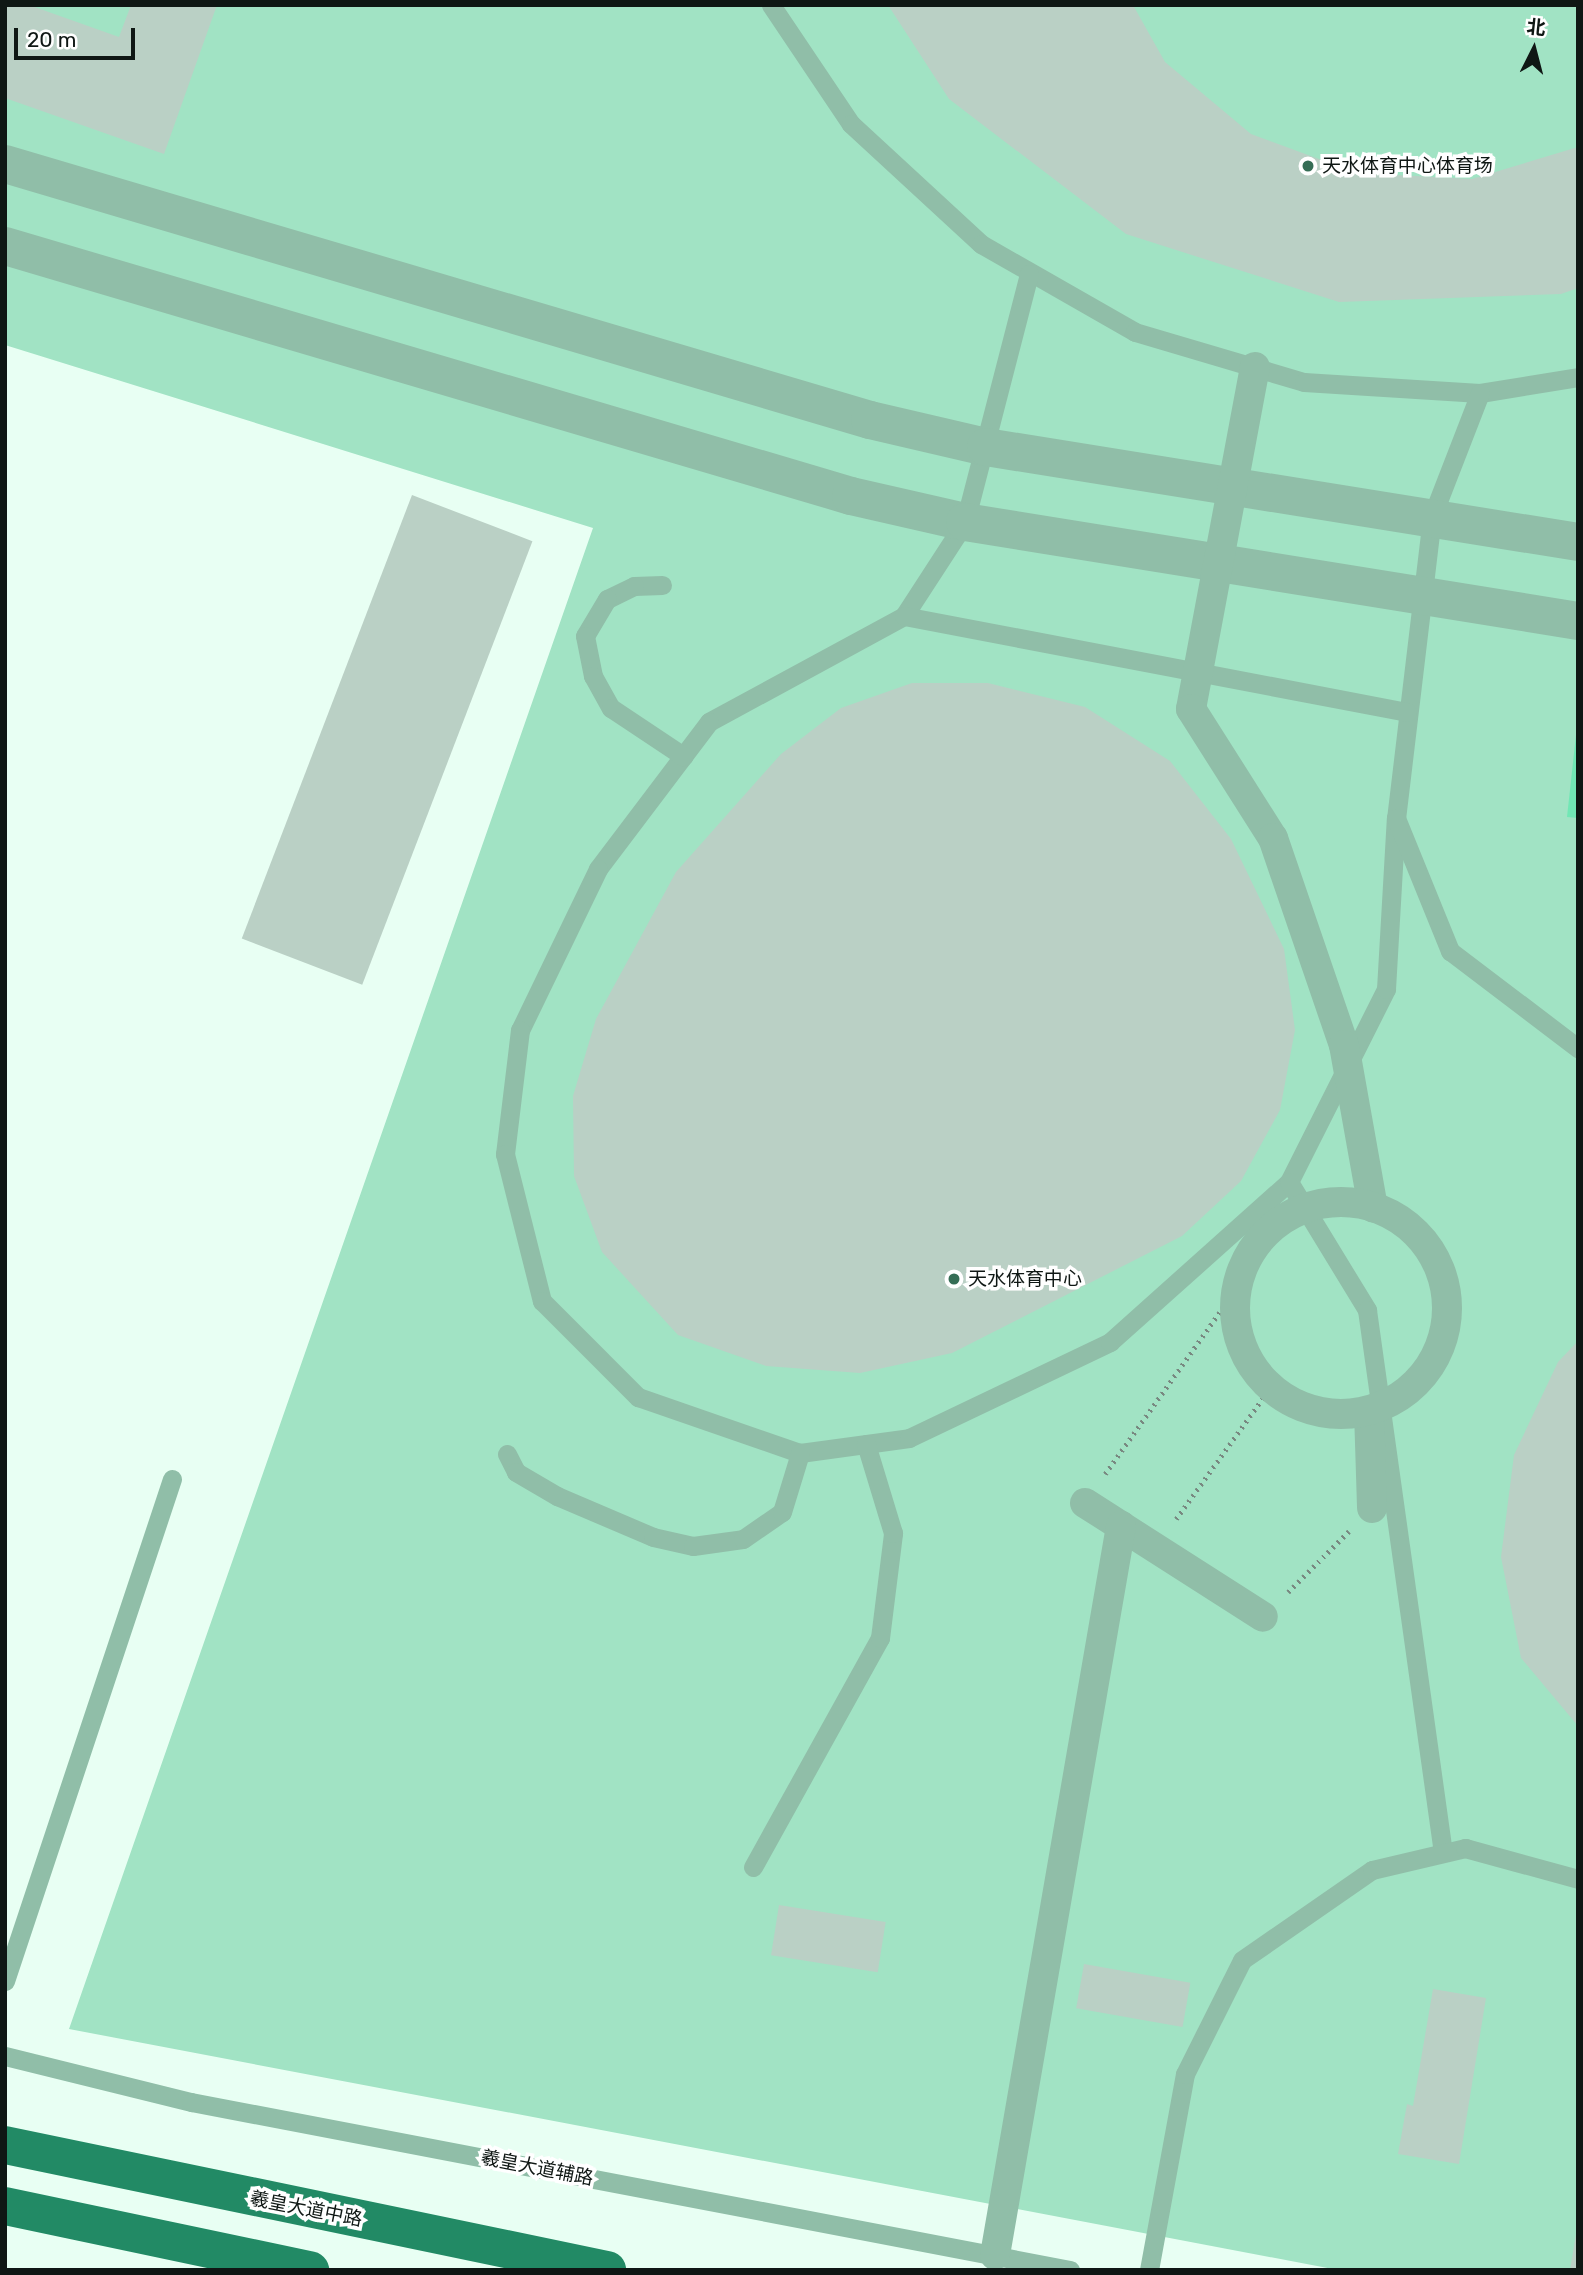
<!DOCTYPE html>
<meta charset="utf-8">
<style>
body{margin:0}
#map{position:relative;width:1583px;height:2275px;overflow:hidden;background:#e8fff3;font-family:Rubik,"Noto Sans SC",sans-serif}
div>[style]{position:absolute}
.green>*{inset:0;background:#a1e3c4}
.water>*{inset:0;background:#71e7b5}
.building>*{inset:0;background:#bad0c5;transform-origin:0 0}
.path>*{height:4.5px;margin-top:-2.25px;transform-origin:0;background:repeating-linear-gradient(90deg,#788880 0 2px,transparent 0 7px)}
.service>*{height:19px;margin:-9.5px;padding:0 9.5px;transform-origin:9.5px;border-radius:9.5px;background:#90bea8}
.pedestrian>*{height:30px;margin:-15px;padding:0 15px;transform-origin:15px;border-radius:15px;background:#90bea8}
.tertiary>*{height:38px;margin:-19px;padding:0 19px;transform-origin:19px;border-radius:19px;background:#90bea8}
.primary>*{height:38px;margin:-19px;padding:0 19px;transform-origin:19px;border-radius:19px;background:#228a65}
.pedestrian-bridge>*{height:30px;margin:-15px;padding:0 15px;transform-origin:15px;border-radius:15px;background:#90bea8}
.pedestrian-bridge>.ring{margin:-15px;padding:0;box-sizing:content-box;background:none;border:30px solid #90bea8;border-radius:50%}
.dots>*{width:19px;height:19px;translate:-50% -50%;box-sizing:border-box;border:4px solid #fff;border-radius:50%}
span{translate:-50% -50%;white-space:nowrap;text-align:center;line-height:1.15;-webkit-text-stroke:7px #fff;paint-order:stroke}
.poi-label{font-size:19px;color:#0f1714}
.left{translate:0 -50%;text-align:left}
.street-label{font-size:19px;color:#0f1714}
.frame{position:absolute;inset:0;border:7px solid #0f1714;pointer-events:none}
.north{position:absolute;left:1499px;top:14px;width:70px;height:70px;-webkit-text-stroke:5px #fff;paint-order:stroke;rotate:6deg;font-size:19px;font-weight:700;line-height:28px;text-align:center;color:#0f1714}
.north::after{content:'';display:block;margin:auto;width:24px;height:32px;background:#0f1714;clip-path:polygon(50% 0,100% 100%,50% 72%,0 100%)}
.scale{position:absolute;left:14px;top:28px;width:121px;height:32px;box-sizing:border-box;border:4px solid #0f1714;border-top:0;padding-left:9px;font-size:21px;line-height:24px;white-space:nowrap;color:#0f1714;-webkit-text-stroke:5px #fff;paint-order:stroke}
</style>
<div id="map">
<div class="green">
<div style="clip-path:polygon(5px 5px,1578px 5px,1578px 2270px,1338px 2270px,69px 2029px,593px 528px,5px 345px)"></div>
</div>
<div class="water">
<div style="clip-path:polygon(1577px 726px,1578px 726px,1578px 818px,1567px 817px)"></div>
</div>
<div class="building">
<div style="clip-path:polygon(5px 5px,29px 5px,119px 37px,131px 5px,217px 5px,164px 154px,5px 98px)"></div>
<div style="clip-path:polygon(888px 5px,1133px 5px,1165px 62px,1251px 134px,1357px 173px,1472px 179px,1578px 147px,1578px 288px,1561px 294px,1339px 302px,1126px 234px,949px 99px)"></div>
<div style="left:412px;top:495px;width:129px;height:475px;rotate:21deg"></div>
<div style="clip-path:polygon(912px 683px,988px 683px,1085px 707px,1170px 761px,1231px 839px,1284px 949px,1295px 1030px,1280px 1110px,1241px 1181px,1182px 1236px,952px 1353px,860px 1373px,766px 1366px,678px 1335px,602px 1252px,574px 1176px,573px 1096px,596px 1019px,676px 872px,781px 754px,841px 708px)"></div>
<div style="clip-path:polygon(1578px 1341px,1578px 1726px,1521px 1658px,1501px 1557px,1514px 1455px,1558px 1362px)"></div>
<div style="left:779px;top:1905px;width:108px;height:51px;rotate:9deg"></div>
<div style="left:1084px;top:1964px;width:108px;height:45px;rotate:10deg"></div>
<div style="clip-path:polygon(1433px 1989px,1486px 1998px,1459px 2164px,1398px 2154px,1407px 2104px,1413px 2106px)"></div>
<div style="clip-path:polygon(1576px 2234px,1578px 2270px,1570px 2270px)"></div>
</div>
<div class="path">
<div style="left:1105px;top:1474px;width:227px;rotate:-54.7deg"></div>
<div style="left:1176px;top:1519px;width:161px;rotate:-54.3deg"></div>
<div style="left:1288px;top:1592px;width:86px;rotate:-45deg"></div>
</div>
<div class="service">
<div style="left:771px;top:5px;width:143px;rotate:56.1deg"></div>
<div style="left:851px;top:124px;width:177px;rotate:42.7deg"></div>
<div style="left:981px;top:244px;width:177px;rotate:29.7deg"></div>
<div style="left:1135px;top:332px;width:176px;rotate:16.5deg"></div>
<div style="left:1304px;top:382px;width:176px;rotate:3.6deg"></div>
<div style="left:1480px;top:393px;width:99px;rotate:-9.3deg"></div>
<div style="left:1029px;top:274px;width:256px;rotate:104.5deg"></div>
<div style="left:965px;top:522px;width:112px;rotate:123deg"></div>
<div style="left:904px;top:616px;width:222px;rotate:151.5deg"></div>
<div style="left:709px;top:722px;width:184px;rotate:127.1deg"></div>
<div style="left:598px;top:869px;width:179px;rotate:115.8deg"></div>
<div style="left:520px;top:1030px;width:125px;rotate:96.9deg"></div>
<div style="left:505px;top:1154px;width:152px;rotate:75.9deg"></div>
<div style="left:542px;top:1301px;width:136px;rotate:45deg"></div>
<div style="left:638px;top:1397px;width:171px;rotate:19.1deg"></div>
<div style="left:800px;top:1453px;width:110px;rotate:-7.8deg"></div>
<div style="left:909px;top:1438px;width:223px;rotate:-25.5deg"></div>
<div style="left:1110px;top:1342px;width:240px;rotate:-41.8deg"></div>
<div style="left:1289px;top:1182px;width:216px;rotate:-63.3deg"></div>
<div style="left:1386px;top:989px;width:171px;rotate:-86.7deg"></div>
<div style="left:1480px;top:393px;width:133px;rotate:111.2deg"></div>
<div style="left:1432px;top:517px;width:303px;rotate:96.8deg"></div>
<div style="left:1396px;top:818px;width:144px;rotate:67.9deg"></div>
<div style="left:1450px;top:951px;width:161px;rotate:37.2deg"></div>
<div style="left:662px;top:585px;width:28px;rotate:178deg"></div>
<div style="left:634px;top:586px;width:30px;rotate:154deg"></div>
<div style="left:607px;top:599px;width:43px;rotate:120.7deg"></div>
<div style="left:585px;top:636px;width:41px;rotate:78.7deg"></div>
<div style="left:593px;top:676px;width:37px;rotate:61deg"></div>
<div style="left:611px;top:708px;width:87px;rotate:33.7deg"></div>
<div style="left:904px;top:616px;width:512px;rotate:10.81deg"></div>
<div style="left:1289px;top:1182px;width:150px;rotate:58.6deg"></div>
<div style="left:1367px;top:1310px;width:548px;rotate:82.03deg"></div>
<div style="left:507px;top:1454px;width:20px;rotate:63deg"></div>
<div style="left:516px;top:1472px;width:48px;rotate:30.3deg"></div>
<div style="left:557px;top:1496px;width:104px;rotate:23.1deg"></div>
<div style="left:653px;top:1537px;width:41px;rotate:12.7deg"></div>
<div style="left:693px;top:1546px;width:50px;rotate:-8deg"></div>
<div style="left:743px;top:1539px;width:47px;rotate:-34.7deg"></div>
<div style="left:782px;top:1512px;width:62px;rotate:-73deg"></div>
<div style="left:753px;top:1867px;width:262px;rotate:-61deg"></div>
<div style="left:880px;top:1638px;width:106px;rotate:-82.9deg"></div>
<div style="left:893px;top:1533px;width:93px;rotate:-106.9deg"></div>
<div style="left:5px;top:1981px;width:529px;rotate:-71.6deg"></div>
<div style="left:5px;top:2056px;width:192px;rotate:13.9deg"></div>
<div style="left:191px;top:2102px;width:895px;rotate:10.82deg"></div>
<div style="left:1149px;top:2270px;width:199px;rotate:-79.6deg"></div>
<div style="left:1185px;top:2074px;width:127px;rotate:-63.4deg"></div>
<div style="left:1242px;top:1960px;width:158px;rotate:-34.7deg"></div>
<div style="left:1372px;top:1870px;width:96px;rotate:-13.3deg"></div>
<div style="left:1465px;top:1848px;width:117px;rotate:15.3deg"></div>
</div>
<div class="pedestrian">
<div style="left:1369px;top:1411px;width:97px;rotate:88.2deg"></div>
<div style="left:1085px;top:1503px;width:211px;rotate:32.6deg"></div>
<div style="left:995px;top:2255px;width:740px;rotate:-80.19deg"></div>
</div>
<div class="tertiary">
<div style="left:5px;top:164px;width:902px;rotate:16.49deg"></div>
<div style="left:870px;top:420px;width:119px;rotate:13.1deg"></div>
<div style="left:986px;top:447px;width:600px;rotate:9.12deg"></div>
<div style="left:5px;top:246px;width:882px;rotate:16.46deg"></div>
<div style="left:851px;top:496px;width:117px;rotate:12.8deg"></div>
<div style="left:965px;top:522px;width:621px;rotate:9.17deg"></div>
</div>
<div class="primary">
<div style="left:5px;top:2145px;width:615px;rotate:11.73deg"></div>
<div style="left:5px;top:2206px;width:312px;rotate:11.9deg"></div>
</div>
<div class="pedestrian-bridge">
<div style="left:1255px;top:367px;width:348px;rotate:100.6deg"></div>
<div style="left:1191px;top:709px;width:153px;rotate:57.6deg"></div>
<div style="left:1273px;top:838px;width:219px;rotate:71.1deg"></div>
<div style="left:1344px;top:1045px;width:165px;rotate:79.9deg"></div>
<div class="ring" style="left:1235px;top:1202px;width:182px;height:182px"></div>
</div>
<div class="dots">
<div style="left:1308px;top:166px;background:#356d55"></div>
<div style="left:954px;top:1279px;background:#356d55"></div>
</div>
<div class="poi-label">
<span class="left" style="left:1322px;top:166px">天水体育中心体育场</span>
<span class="left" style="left:968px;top:1279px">天水体育中心</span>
</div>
<div class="street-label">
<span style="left:537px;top:2168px;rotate:11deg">羲皇大道辅路</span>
<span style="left:306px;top:2209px;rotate:11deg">羲皇大道中路</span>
</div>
<div class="frame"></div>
<div class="north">北</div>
<div class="scale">20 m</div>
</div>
